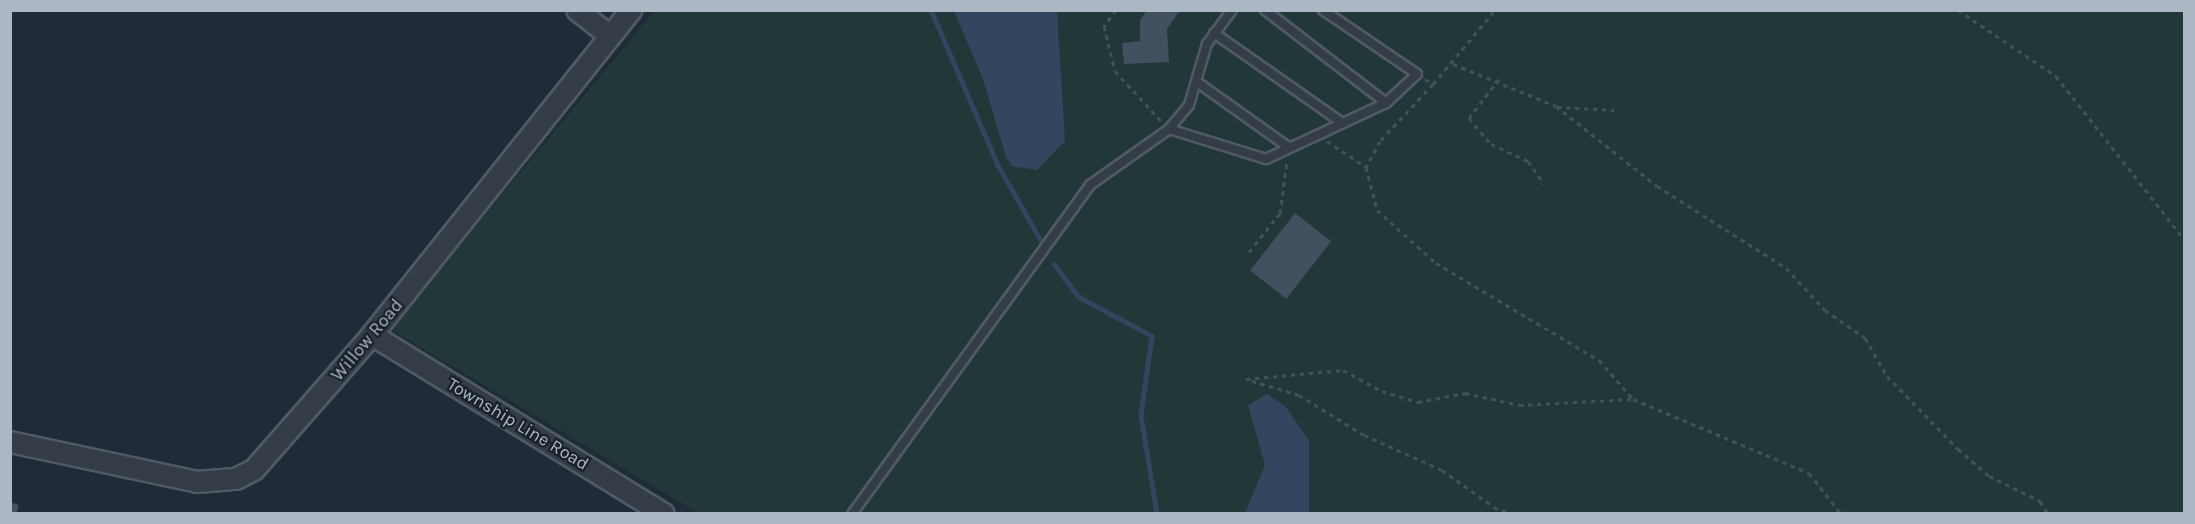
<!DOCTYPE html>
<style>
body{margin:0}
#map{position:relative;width:2195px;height:524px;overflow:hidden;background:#1f2b37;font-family:Karla,sans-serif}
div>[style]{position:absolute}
.green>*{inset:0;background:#213738}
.water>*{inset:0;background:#32475f}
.stream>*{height:4.5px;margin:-2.25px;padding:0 2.25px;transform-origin:2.25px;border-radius:2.25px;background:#32475f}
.building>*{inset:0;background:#42505f;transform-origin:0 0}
.path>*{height:3px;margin-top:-1.5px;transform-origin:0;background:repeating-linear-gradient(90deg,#3f5455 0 4.5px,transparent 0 9px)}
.roads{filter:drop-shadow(2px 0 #505a65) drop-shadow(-2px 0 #505a65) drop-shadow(0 2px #505a65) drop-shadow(0 -2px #505a65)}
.service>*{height:8px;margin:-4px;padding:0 4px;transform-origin:4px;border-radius:4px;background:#333c47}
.tertiary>*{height:20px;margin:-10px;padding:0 10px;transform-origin:10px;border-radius:10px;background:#333c47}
span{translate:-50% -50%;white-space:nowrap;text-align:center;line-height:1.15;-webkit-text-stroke:4.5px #18212c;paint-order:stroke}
.street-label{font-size:18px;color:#adb7c4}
.frame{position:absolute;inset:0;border:12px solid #adb7c4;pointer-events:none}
</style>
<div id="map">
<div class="green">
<div style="clip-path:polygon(654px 11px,2184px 11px,2184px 513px,698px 513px,390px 329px)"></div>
</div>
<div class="water">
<div style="clip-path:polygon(954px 11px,1057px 11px,1065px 141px,1037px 170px,1012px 166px,1006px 157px,983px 79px)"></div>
<div style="clip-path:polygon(1267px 394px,1285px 406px,1309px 440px,1309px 513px,1245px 513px,1265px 465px,1248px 405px)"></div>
</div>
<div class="stream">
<div style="left:249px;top:10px;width:49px"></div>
<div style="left:931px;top:10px;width:169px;rotate:66.6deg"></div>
<div style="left:998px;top:165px;width:85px;rotate:60.4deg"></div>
<div style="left:1054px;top:264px;width:41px;rotate:52.9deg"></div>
<div style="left:1079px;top:297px;width:83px;rotate:28.1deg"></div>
<div style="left:1152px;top:336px;width:80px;rotate:97.9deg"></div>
<div style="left:1141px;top:415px;width:100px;rotate:80.8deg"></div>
</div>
<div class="building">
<div style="clip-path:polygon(1147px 10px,1180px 10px,1167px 29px,1169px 62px,1124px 64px,1122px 43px,1140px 41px,1140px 20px)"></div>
<div style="left:1295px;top:213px;width:46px;height:73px;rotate:38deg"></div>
<div style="clip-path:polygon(10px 502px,19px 505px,16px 514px,10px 514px)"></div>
</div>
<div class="path">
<div style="left:1116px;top:10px;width:20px;rotate:127deg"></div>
<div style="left:1104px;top:26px;width:46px;rotate:76.3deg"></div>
<div style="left:1115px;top:71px;width:69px;rotate:47.3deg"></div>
<div style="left:1958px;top:10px;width:118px;rotate:34deg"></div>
<div style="left:2056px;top:76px;width:207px;rotate:51.9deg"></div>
<div style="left:1453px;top:64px;width:111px;rotate:22.2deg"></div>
<div style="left:1556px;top:106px;width:129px;rotate:38.4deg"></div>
<div style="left:1657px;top:186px;width:153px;rotate:32.4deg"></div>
<div style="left:1786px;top:268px;width:57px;rotate:47.1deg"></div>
<div style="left:1825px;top:310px;width:49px;rotate:35deg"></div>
<div style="left:1865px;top:338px;width:44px;rotate:59.9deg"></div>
<div style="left:1887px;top:376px;width:102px;rotate:45.8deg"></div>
<div style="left:1958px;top:449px;width:41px;rotate:41.1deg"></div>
<div style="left:1989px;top:476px;width:57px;rotate:26.1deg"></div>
<div style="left:2040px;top:501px;width:15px;rotate:58deg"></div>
<div style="left:1425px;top:79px;width:9px;rotate:32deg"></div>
<div style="left:1433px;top:84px;width:97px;rotate:-50deg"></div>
<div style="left:1499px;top:79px;width:49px;rotate:127.6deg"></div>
<div style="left:1469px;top:118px;width:34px;rotate:50deg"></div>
<div style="left:1491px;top:144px;width:41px;rotate:24.7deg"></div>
<div style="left:1528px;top:161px;width:28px;rotate:55deg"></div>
<div style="left:1433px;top:84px;width:78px;rotate:132.9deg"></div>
<div style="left:1380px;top:141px;width:30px;rotate:118deg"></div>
<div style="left:1366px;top:167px;width:44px;rotate:75.7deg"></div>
<div style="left:1377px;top:210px;width:79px;rotate:41.9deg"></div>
<div style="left:1436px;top:263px;width:190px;rotate:30.8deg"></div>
<div style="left:1599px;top:360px;width:52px;rotate:48.9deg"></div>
<div style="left:1557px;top:107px;width:57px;rotate:3deg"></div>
<div style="left:1327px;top:141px;width:47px;rotate:33.7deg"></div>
<div style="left:1249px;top:252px;width:50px;rotate:-51.5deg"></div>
<div style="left:1280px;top:213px;width:52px;rotate:-82.3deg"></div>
<div style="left:1515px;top:514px;width:19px;rotate:-164deg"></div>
<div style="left:1497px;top:509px;width:67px;rotate:-144.7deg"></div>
<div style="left:1442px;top:470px;width:85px;rotate:-155.8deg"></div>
<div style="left:1364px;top:435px;width:76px;rotate:-148.4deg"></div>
<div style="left:1299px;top:395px;width:55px;rotate:-163.2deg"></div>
<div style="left:1246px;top:379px;width:97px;rotate:-5.3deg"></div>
<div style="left:1343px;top:370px;width:44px;rotate:28.3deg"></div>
<div style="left:1382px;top:391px;width:38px;rotate:17deg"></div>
<div style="left:1418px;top:402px;width:48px;rotate:-10.8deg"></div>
<div style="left:1465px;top:393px;width:55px;rotate:12.5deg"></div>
<div style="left:1519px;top:405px;width:114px;rotate:-3deg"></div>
<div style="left:1633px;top:399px;width:191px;rotate:22.8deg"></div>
<div style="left:1809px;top:473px;width:52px;rotate:52deg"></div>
</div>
<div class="roads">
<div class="service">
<div style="left:1265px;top:10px;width:153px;rotate:37.5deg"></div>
<div style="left:1214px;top:33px;width:155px;rotate:35deg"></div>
<div style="left:1197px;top:82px;width:112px;rotate:35.5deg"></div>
<div style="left:1169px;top:129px;width:102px;rotate:17.2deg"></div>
<div style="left:1266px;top:159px;width:132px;rotate:-25deg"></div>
<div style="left:1386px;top:103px;width:42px;rotate:-43.1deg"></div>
<div style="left:1417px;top:74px;width:114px;rotate:-145.8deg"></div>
<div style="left:852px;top:514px;width:406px;rotate:-54.1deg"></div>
<div style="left:1090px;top:185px;width:97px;rotate:-35.3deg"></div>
<div style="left:1169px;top:129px;width:31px;rotate:-50deg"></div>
<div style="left:1189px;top:105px;width:64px;rotate:-73.6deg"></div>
<div style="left:1207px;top:44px;width:42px;rotate:-53.7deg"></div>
</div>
<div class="tertiary">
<div style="left:577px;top:10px;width:42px;rotate:38.2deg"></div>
<div style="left:372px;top:335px;width:342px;rotate:31.5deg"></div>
<div style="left:10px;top:442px;width:192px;rotate:12deg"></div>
<div style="left:198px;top:482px;width:38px;rotate:-5deg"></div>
<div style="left:236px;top:479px;width:20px;rotate:-27deg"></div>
<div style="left:254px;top:470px;width:179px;rotate:-48.8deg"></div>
<div style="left:372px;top:335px;width:416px;rotate:-51.4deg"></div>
</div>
</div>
<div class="street-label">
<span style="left:367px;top:340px;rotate:-50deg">Willow Road</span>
<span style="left:518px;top:424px;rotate:31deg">Township Line Road</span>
</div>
<div class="frame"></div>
</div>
